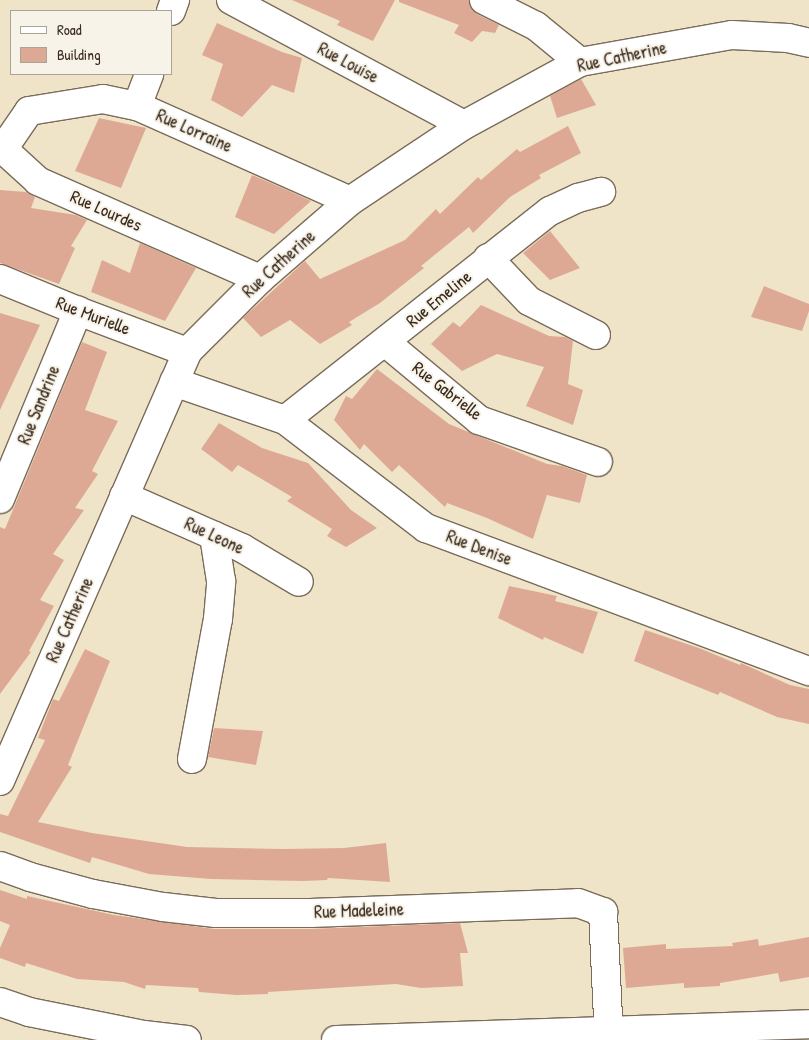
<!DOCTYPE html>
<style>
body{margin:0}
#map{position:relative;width:809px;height:1040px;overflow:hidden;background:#efe4c8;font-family:"Patrick Hand",sans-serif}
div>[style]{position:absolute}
.building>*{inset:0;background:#dea994}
.roads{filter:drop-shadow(1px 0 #7a6b5a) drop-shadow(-1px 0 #7a6b5a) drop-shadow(0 1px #7a6b5a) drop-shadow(0 -1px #7a6b5a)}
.minor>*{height:28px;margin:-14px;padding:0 14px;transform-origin:14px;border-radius:14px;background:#fff}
span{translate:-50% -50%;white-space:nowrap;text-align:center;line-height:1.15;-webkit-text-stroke:4px #f7f3e8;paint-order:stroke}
.street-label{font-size:18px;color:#3b2a1e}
.legend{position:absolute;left:10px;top:10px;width:162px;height:65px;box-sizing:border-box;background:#f7f3e8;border:1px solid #aca397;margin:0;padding:6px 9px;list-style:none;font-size:15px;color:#3b2a1e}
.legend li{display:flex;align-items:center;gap:10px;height:25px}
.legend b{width:25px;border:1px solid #aca397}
</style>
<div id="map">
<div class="building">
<div style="clip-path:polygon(292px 0,395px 0,373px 41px,337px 25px,340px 21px)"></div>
<div style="clip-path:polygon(399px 0,469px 0,471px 8px,477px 14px,499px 25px,495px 33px,482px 31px,472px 42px,454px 33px,459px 25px,399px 2px)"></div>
<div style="clip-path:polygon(217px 23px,282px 52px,302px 58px,294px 93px,272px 85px,242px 117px,211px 100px,223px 64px,202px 55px)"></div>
<div style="clip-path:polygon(581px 79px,596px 105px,557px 118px,550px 96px)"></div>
<div style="clip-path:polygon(99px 118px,146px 128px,121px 188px,75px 171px)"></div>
<div style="clip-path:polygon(568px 126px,581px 153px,539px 175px,541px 178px,510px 197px,473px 233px,469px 227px,421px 266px,424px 268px,380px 303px,349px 322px,352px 325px,320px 344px,290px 320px,261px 337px,243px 318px,305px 261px,320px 279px,405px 240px,436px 209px,440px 214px,478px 177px,481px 180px,517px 149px,520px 152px)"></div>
<div style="clip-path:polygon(252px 175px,287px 190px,311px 201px,274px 234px,235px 217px)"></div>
<div style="clip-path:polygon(0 190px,26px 192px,35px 197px,31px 208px,76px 215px,87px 220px,71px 246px,75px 248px,59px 284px,0 263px)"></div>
<div style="clip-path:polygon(550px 231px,580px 268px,550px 280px,523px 253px)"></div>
<div style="clip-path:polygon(140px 243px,196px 268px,165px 321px,91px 292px,102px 260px,130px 273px)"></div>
<div style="clip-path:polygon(764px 286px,809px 304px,809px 311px,802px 331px,751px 317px)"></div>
<div style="clip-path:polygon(481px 305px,549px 336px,565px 337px,573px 341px,568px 384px,583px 390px,573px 425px,526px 406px,544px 367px,497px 354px,462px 371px,431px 344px,453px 322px,460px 327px)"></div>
<div style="clip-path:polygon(0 313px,40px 325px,0 410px)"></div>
<div style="clip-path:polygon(82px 342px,107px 352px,85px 410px,118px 421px,92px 471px,98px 474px,75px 508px,84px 510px,53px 554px,64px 560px,40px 600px,54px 606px,29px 651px,31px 652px,0 694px,0 527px,5px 529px)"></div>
<div style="clip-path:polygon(377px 369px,449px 424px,547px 464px,562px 466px,587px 475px,580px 503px,547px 495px,533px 539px,487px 518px,447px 503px,445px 507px,399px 465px,392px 472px,364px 444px,360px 450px,334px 420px,346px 396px,352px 399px)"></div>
<div style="clip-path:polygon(219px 423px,262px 448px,308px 463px,351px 510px,377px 528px,346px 547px,327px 536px,332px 529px,287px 501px,292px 497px,238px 465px,232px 472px,201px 449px)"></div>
<div style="clip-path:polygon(509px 586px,557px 596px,555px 601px,598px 612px,583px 654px,544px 637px,543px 640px,498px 618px)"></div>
<div style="clip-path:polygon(645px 630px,699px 648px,740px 665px,741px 663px,790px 685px,809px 689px,809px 724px,777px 717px,720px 692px,718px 695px,634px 661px)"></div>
<div style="clip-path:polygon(85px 649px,110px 661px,68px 765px,72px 767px,38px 822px,92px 833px,187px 847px,284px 849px,344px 848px,386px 843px,390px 882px,328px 878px,327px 880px,303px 881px,211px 879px,149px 874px,92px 857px,90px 863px,0 832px,0 814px,8px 816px,45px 740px,38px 738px,53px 699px,59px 701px)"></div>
<div style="clip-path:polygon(214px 728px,263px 731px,256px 765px,208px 757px)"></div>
<div style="clip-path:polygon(0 890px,27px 899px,27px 896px,114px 915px,214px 929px,310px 929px,460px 923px,468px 953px,460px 953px,463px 986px,421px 988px,396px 984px,268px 992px,268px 994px,236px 995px,199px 992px,198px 988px,146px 985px,145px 989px,124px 982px,77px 979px,26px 963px,25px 967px,0 958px,0 948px,10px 925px,0 921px)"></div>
<div style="clip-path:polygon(809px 937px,809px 977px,780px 982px,778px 973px,720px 983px,720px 986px,684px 988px,684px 983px,626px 988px,623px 948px,666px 944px,666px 949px,733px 946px,732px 943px,758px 939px,759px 946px)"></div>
</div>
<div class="roads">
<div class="minor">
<div style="left:231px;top:0;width:264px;rotate:28.2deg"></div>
<div style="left:484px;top:0;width:58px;rotate:26.6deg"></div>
<div style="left:536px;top:26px;width:57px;rotate:39.3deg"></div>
<div style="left:171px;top:11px;width:12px;rotate:-70deg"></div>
<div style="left:137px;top:106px;width:34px;rotate:-69deg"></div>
<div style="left:488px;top:258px;width:59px;rotate:46.4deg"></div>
<div style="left:529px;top:301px;width:75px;rotate:26.9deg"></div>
<div style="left:0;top:279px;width:84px;rotate:22.3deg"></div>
<div style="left:78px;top:311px;width:116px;rotate:20.6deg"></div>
<div style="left:260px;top:279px;width:243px;rotate:-156.2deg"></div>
<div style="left:38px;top:181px;width:47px;rotate:-137.6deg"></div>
<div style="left:3px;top:149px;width:46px;rotate:-55.6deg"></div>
<div style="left:29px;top:111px;width:75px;rotate:-9.2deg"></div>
<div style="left:103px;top:99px;width:35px;rotate:12deg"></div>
<div style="left:137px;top:106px;width:233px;rotate:24deg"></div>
<div style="left:385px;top:342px;width:122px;rotate:39.7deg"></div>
<div style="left:479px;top:420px;width:126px;rotate:19.4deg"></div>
<div style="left:174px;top:382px;width:117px;rotate:18.9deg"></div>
<div style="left:285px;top:420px;width:178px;rotate:37.5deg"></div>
<div style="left:426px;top:528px;width:409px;rotate:20.5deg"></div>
<div style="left:285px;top:420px;width:337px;rotate:-38.3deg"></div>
<div style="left:550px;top:211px;width:31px;rotate:-25deg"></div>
<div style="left:578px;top:198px;width:24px;rotate:-15deg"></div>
<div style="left:124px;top:496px;width:129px;rotate:23.8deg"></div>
<div style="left:242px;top:548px;width:66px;rotate:30.8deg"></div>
<div style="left:0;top:499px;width:204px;rotate:-67.5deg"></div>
<div style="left:192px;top:759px;width:142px;rotate:-79.5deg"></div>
<div style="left:218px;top:619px;width:38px;rotate:-85deg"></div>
<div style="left:221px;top:581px;width:46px;rotate:-98.8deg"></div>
<div style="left:0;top:781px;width:468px;rotate:-66.4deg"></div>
<div style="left:187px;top:352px;width:103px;rotate:-45deg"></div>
<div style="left:260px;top:279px;width:119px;rotate:-40.9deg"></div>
<div style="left:350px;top:201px;width:137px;rotate:-33.7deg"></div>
<div style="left:464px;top:125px;width:132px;rotate:-28.5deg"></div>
<div style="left:580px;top:62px;width:154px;rotate:-10.1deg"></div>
<div style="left:732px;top:35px;width:56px;rotate:3.1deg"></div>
<div style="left:788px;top:38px;width:22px;rotate:13deg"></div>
<div style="left:0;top:866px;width:32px;rotate:20deg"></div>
<div style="left:30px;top:877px;width:65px;rotate:15.1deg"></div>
<div style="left:93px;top:894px;width:71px;rotate:10.5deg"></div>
<div style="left:163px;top:907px;width:53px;rotate:6.5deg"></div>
<div style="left:216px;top:913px;width:94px"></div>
<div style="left:310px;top:913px;width:268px;rotate:-2.1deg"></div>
<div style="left:578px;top:903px;width:27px;rotate:20deg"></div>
<div style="left:603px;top:912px;width:128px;rotate:87.3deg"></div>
<div style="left:0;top:1002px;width:31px;rotate:19deg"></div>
<div style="left:29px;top:1012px;width:117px;rotate:11.3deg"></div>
<div style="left:144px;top:1035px;width:43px;rotate:6.6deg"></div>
<div style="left:336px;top:1040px;width:473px;rotate:-1.9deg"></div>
</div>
</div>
<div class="street-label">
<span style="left:622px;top:57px;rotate:-12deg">Rue Catherine</span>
<span style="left:348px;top:63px;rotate:28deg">Rue Louise</span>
<span style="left:194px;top:131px;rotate:24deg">Rue Lorraine</span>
<span style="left:106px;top:211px;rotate:24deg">Rue Lourdes</span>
<span style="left:279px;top:264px;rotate:-42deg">Rue Catherine</span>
<span style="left:439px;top:299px;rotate:-39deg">Rue Emeline</span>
<span style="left:93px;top:316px;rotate:21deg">Rue Murielle</span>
<span style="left:447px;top:391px;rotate:38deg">Rue Gabrielle</span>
<span style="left:39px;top:405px;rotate:-68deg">Rue Sandrine</span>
<span style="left:214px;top:536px;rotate:25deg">Rue Leone</span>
<span style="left:479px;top:548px;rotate:21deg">Rue Denise</span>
<span style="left:70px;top:620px;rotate:-66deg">Rue Catherine</span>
<span style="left:359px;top:911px;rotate:-2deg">Rue Madeleine</span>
</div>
<ul class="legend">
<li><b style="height:6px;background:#fff"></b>Road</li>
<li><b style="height:14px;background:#dea994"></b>Building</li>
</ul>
</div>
